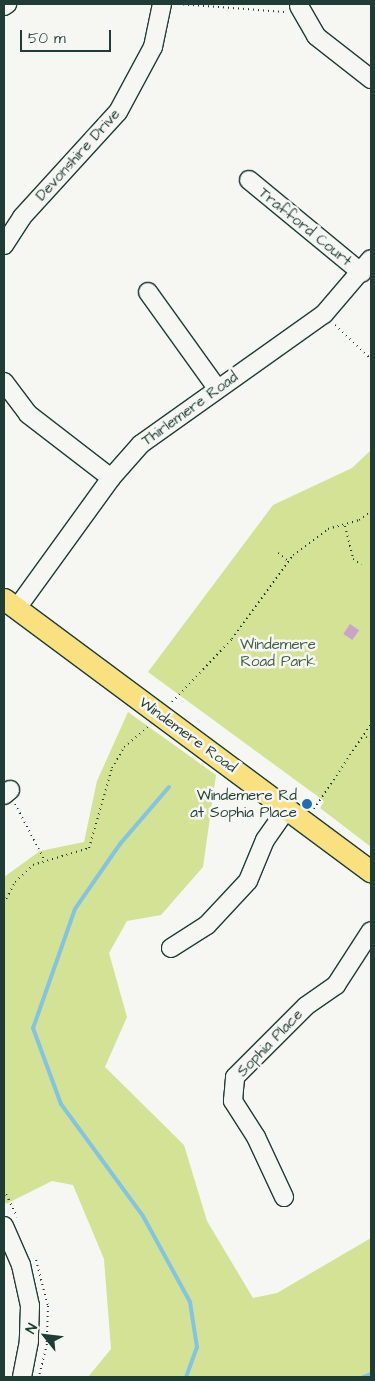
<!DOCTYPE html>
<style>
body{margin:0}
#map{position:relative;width:375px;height:1381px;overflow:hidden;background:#f6f6f2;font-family:"Architects Daughter",sans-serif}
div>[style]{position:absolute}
.green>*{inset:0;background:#d3e295}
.stream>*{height:4px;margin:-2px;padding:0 2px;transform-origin:2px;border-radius:2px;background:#83c4e3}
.building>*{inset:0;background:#c8a4cd;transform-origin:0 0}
.path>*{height:2px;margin-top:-1px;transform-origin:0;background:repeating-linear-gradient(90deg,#1f3d34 0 1px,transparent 0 5px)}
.roads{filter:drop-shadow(1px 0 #1f3d34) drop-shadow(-1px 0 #1f3d34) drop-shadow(0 1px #1f3d34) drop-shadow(0 -1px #1f3d34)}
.minor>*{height:18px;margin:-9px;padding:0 9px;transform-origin:9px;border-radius:9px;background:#f6f6f2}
.major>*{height:21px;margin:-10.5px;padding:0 10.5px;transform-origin:10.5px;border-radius:10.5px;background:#fbe080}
.dots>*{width:14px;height:14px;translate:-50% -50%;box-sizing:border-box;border:2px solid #f6f6f2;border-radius:50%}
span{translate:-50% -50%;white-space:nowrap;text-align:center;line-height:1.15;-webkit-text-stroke:5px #f6f6f2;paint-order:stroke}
.street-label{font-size:15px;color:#1f3d34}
.park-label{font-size:15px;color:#435e47}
.poi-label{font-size:15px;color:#1f3d34}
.right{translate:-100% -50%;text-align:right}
.frame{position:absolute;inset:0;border:5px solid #1f3d34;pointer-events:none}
.north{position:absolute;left:20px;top:1311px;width:50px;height:50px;-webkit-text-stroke:4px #f6f6f2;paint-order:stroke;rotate:299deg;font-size:14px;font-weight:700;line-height:20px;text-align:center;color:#1f3d34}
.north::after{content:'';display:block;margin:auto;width:18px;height:22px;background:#1f3d34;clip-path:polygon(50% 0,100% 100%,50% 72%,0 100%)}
.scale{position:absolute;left:20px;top:30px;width:91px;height:22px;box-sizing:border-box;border:2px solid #1f3d34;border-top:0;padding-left:6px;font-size:15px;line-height:18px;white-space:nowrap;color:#1f3d34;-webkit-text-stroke:4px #f6f6f2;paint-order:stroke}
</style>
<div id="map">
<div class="green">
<div style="clip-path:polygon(371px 450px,371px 847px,320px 808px,324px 801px,148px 672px,273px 505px,352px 468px)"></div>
<div style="clip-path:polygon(128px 712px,216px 775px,203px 867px,161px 915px,127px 921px,109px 953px,127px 1017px,105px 1067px,184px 1145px,207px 1221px,253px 1298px,277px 1293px,371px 1238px,371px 1377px,88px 1377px,111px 1349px,104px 1259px,73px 1185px,52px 1181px,6px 1204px,4px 1198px,4px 877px,40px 851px,84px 842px,97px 781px)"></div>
</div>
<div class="stream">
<div style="left:169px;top:787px;width:75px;rotate:130.7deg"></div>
<div style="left:120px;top:844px;width:79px;rotate:124.7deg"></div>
<div style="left:75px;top:909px;width:126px;rotate:109.4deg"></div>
<div style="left:33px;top:1028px;width:81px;rotate:69.8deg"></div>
<div style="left:61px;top:1104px;width:139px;rotate:53.8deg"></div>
<div style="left:143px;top:1216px;width:98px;rotate:61.3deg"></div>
<div style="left:190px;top:1302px;width:46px;rotate:81.2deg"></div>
<div style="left:197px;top:1347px;width:32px;rotate:110deg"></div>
<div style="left:363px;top:1377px;width:9px;rotate:-21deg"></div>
</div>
<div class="building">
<div style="left:350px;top:624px;width:11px;height:12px;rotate:34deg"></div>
</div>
<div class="path">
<div style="left:178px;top:4px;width:107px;rotate:4.3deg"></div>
<div style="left:335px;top:325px;width:50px;rotate:43.4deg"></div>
<div style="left:345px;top:526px;width:34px;rotate:76deg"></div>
<div style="left:353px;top:559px;width:10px;rotate:37deg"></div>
<div style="left:278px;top:553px;width:13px;rotate:39deg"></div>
<div style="left:172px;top:702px;width:87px;rotate:-46.4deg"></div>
<div style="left:232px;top:639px;width:104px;rotate:-54deg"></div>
<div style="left:293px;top:555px;width:44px;rotate:-36.6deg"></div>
<div style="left:328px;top:529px;width:32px;rotate:-16deg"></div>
<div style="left:359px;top:520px;width:15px;rotate:-37deg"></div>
<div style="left:366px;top:737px;width:6px;rotate:39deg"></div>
<div style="left:15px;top:804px;width:62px;rotate:62.2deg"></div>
<div style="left:314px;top:809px;width:102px;rotate:-56.2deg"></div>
<div style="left:4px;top:903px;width:24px;rotate:-62deg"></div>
<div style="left:15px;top:882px;width:25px;rotate:-43deg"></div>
<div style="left:33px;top:865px;width:59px;rotate:-16.9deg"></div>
<div style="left:89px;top:848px;width:83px;rotate:-74deg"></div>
<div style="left:112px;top:768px;width:24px;rotate:-60deg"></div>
<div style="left:124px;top:747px;width:31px;rotate:-40deg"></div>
<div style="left:4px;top:1190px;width:30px;rotate:64deg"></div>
<div style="left:36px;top:1260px;width:48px;rotate:75.4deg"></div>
<div style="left:48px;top:1306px;width:38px;rotate:92deg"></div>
<div style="left:47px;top:1344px;width:34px;rotate:104deg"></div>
</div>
<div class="roads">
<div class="minor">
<div style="left:4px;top:6px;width:4px;rotate:-34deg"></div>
<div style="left:299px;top:6px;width:34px;rotate:60deg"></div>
<div style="left:316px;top:36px;width:70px;rotate:38deg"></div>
<div style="left:249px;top:180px;width:146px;rotate:39.5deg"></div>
<div style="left:4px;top:245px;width:33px;rotate:-57deg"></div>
<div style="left:22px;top:217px;width:142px;rotate:-47.6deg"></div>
<div style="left:118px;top:112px;width:74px;rotate:-61.7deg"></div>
<div style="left:153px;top:47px;width:44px;rotate:-78.2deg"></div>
<div style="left:148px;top:292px;width:118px;rotate:54.3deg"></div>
<div style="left:4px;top:382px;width:40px;rotate:53deg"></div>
<div style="left:28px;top:414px;width:105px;rotate:37.6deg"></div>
<div style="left:17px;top:608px;width:160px;rotate:-54.1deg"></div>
<div style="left:111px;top:478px;width:45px;rotate:-48.6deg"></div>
<div style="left:141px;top:444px;width:224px;rotate:-35.4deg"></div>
<div style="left:324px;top:314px;width:72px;rotate:-49.5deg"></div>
<div style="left:4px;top:795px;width:8px;rotate:-40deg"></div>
<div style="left:171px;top:948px;width:43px;rotate:-32.6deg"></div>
<div style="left:207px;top:925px;width:60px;rotate:-47deg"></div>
<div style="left:248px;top:881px;width:44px;rotate:-67.5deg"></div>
<div style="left:265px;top:840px;width:39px;rotate:-55deg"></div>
<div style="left:284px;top:1197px;width:66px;rotate:-115deg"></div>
<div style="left:256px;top:1137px;width:43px;rotate:-122.6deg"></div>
<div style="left:233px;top:1101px;width:24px;rotate:-85deg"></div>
<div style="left:235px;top:1077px;width:100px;rotate:-45deg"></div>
<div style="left:306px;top:1006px;width:37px;rotate:-35deg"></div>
<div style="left:336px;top:985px;width:64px;rotate:-57.1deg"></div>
<div style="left:4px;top:1226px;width:43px;rotate:66.4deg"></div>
<div style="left:21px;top:1265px;width:42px;rotate:77.6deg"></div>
<div style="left:30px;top:1306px;width:35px;rotate:92deg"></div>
<div style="left:29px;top:1341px;width:37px;rotate:101deg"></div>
</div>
<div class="major">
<div style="left:4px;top:599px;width:457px;rotate:36.6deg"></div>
</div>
</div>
<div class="dots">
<div style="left:307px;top:804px;background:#1f6fb2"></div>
</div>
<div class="street-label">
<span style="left:78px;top:155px;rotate:-48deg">Devonshire Drive</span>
<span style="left:305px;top:227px;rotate:39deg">Trafford Court</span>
<span style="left:190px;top:409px;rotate:-36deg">Thirlemere Road</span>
<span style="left:188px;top:735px;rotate:36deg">Windemere Road</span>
<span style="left:270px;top:1043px;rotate:-46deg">Sophia Place</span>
</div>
<div class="park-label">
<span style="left:278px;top:653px">Windemere<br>Road Park</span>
</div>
<div class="poi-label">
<span class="right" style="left:297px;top:804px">Windemere Rd<br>at Sophia Place</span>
</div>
<div class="frame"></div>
<div class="north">N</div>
<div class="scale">50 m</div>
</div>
